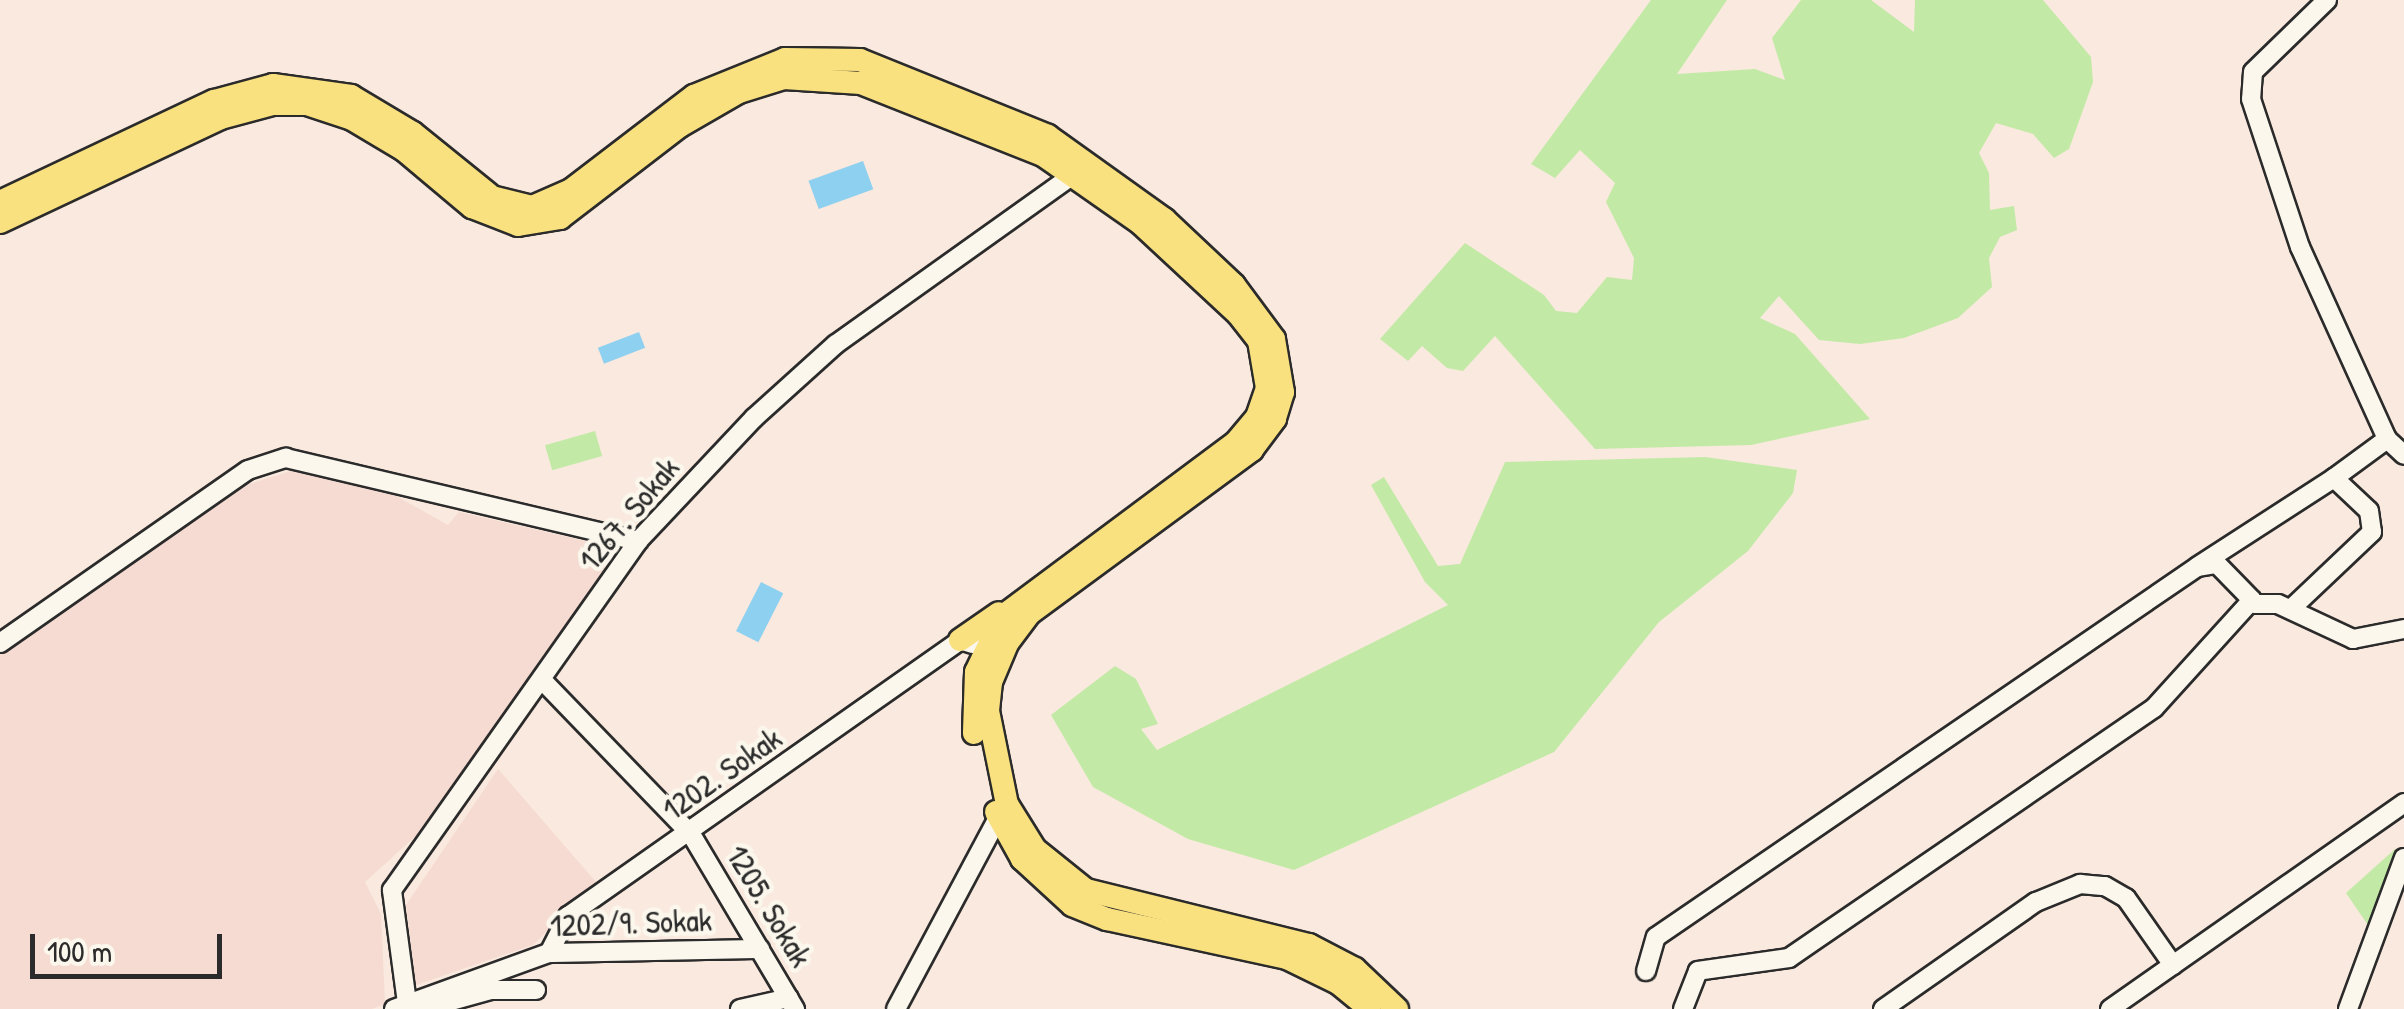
<!DOCTYPE html>
<style>
body{margin:0}
#map{position:relative;width:2404px;height:1009px;overflow:hidden;background:#fae9de;font-family:"Patrick Hand",sans-serif}
div>[style]{position:absolute}
.built>*{inset:0;background:#f5dbd1}
.green>*{inset:0;background:#c2eaa6;transform-origin:0 0}
.water>*{inset:0;background:#8ed0f0;transform-origin:0 0}
.roads{filter:drop-shadow(2px 0 #2b2b2b) drop-shadow(-2px 0 #2b2b2b) drop-shadow(0 2px #2b2b2b) drop-shadow(0 -2px #2b2b2b)}
.minor>*{height:18px;margin:-9px;padding:0 9px;transform-origin:9px;border-radius:9px;background:#fbf7ec}
.major>*{height:22px;margin:-11px;padding:0 11px;transform-origin:11px;border-radius:11px;background:#fae180}
span{translate:-50% -50%;white-space:nowrap;text-align:center;line-height:1.15;-webkit-text-stroke:9px #fbf7ec;paint-order:stroke}
.street-label{font-size:32px;color:#2b2b2b}
.scale{position:absolute;left:30px;top:934px;width:192px;height:45px;box-sizing:border-box;border:5px solid #2b2b2b;border-top:0;padding-left:12px;font-size:30px;line-height:35px;white-space:nowrap;color:#2b2b2b;-webkit-text-stroke:8px #fbf7ec;paint-order:stroke}
</style>
<div id="map">
<div class="built">
<div style="clip-path:polygon(291px 471px,389px 492px,448px 525px,459px 512px,598px 544px,605px 570px,531px 685px,420px 832px,365px 882px,381px 914px,385px 1004px,372px 1009px,0 1009px,0 654px,240px 487px)"></div>
<div style="clip-path:polygon(498px 769px,596px 882px,533px 945px,416px 985px,406px 905px)"></div>
</div>
<div class="green">
<div style="clip-path:polygon(1651px 0,1727px 0,1677px 74px,1755px 69px,1785px 80px,1772px 38px,1801px 0,1871px 0,1914px 32px,1915px 0,2043px 0,2091px 57px,2093px 82px,2069px 149px,2054px 158px,2033px 134px,1996px 123px,1979px 153px,1989px 173px,1990px 210px,2014px 206px,2017px 230px,2000px 237px,1989px 258px,1992px 287px,1958px 318px,1904px 338px,1860px 344px,1819px 340px,1779px 296px,1760px 318px,1795px 334px,1870px 419px,1751px 445px,1595px 449px,1495px 336px,1463px 371px,1447px 368px,1422px 346px,1408px 361px,1380px 339px,1465px 243px,1544px 295px,1556px 311px,1577px 313px,1607px 277px,1632px 280px,1634px 258px,1606px 202px,1615px 183px,1580px 150px,1555px 178px,1531px 164px)"></div>
<div style="left:595px;top:431px;width:26px;height:52px;rotate:74deg"></div>
<div style="clip-path:polygon(1705px 457px,1797px 470px,1793px 493px,1748px 551px,1659px 622px,1554px 752px,1294px 870px,1188px 839px,1093px 787px,1051px 715px,1115px 666px,1136px 679px,1158px 724px,1141px 729px,1157px 750px,1448px 605px,1425px 582px,1371px 485px,1384px 477px,1438px 566px,1460px 564px,1505px 462px)"></div>
<div style="clip-path:polygon(2395px 849px,2399px 854px,2370px 928px,2346px 893px)"></div>
</div>
<div class="water">
<div style="left:863px;top:161px;width:30px;height:58px;rotate:70deg"></div>
<div style="left:639px;top:332px;width:17px;height:44px;rotate:69deg"></div>
<div style="left:761px;top:582px;width:25px;height:55px;rotate:27deg"></div>
</div>
<div class="roads">
<div class="minor">
<div style="left:2327px;top:0;width:103px;rotate:135.8deg"></div>
<div style="left:2253px;top:72px;width:27px;rotate:94deg"></div>
<div style="left:2251px;top:99px;width:156px;rotate:71.7deg"></div>
<div style="left:2300px;top:247px;width:211px;rotate:65.6deg"></div>
<div style="left:2387px;top:439px;width:23px;rotate:43deg"></div>
<div style="left:2334px;top:478px;width:66px;rotate:-36.3deg"></div>
<div style="left:2198px;top:566px;width:162px;rotate:-32.9deg"></div>
<div style="left:2334px;top:478px;width:48px;rotate:43.3deg"></div>
<div style="left:2369px;top:511px;width:21px;rotate:82deg"></div>
<div style="left:2372px;top:532px;width:112px;rotate:136.5deg"></div>
<div style="left:2254px;top:604px;width:24px"></div>
<div style="left:2278px;top:604px;width:83px;rotate:25deg"></div>
<div style="left:2353px;top:639px;width:52px;rotate:-11.1deg"></div>
<div style="left:0;top:643px;width:302px;rotate:-34.9deg"></div>
<div style="left:248px;top:470px;width:40px;rotate:-18deg"></div>
<div style="left:286px;top:458px;width:362px;rotate:13.3deg"></div>
<div style="left:543px;top:681px;width:213px;rotate:46deg"></div>
<div style="left:691px;top:834px;width:204px;rotate:59.3deg"></div>
<div style="left:549px;top:953px;width:42px;rotate:-62.8deg"></div>
<div style="left:568px;top:916px;width:479px;rotate:-35.1deg"></div>
<div style="left:960px;top:640px;width:13px;rotate:18deg"></div>
<div style="left:1646px;top:971px;width:35px;rotate:-74deg"></div>
<div style="left:1656px;top:937px;width:655px;rotate:-34.37deg"></div>
<div style="left:2197px;top:567px;width:20px;rotate:-9deg"></div>
<div style="left:2217px;top:564px;width:50px;rotate:45.8deg"></div>
<div style="left:2252px;top:600px;width:146px;rotate:132.2deg"></div>
<div style="left:2154px;top:708px;width:442px;rotate:145.6deg"></div>
<div style="left:1789px;top:958px;width:92px;rotate:171.9deg"></div>
<div style="left:1698px;top:971px;width:41px;rotate:111.5deg"></div>
<div style="left:394px;top:1009px;width:165px;rotate:-19.9deg"></div>
<div style="left:549px;top:953px;width:211px;rotate:-1.1deg"></div>
<div style="left:414px;top:1009px;width:9px;rotate:-139deg"></div>
<div style="left:407px;top:1003px;width:114px;rotate:-97.6deg"></div>
<div style="left:392px;top:890px;width:427px;rotate:-54.8deg"></div>
<div style="left:638px;top:541px;width:169px;rotate:-46.7deg"></div>
<div style="left:754px;top:418px;width:110px;rotate:-42.1deg"></div>
<div style="left:836px;top:344px;width:292px;rotate:-35.5deg"></div>
<div style="left:422px;top:1009px;width:72px;rotate:-15.4deg"></div>
<div style="left:491px;top:990px;width:45px"></div>
<div style="left:740px;top:1009px;width:50px;rotate:-12.7deg"></div>
<div style="left:896px;top:1009px;width:229px;rotate:-61.9deg"></div>
<div style="left:1883px;top:1009px;width:187px;rotate:-35deg"></div>
<div style="left:2036px;top:902px;width:48px;rotate:-22.2deg"></div>
<div style="left:2080px;top:884px;width:25px;rotate:5deg"></div>
<div style="left:2105px;top:886px;width:24px;rotate:30deg"></div>
<div style="left:2126px;top:898px;width:82px;rotate:55deg"></div>
<div style="left:2110px;top:1009px;width:359px;rotate:-35deg"></div>
<div style="left:2348px;top:1009px;width:161px;rotate:-69.7deg"></div>
</div>
<div class="major">
<div style="left:0;top:202px;width:237px;rotate:-25.3deg"></div>
<div style="left:214px;top:101px;width:61px;rotate:-15.2deg"></div>
<div style="left:273px;top:85px;width:79px;rotate:8deg"></div>
<div style="left:351px;top:96px;width:72px;rotate:30.8deg"></div>
<div style="left:413px;top:133px;width:102px;rotate:39deg"></div>
<div style="left:492px;top:197px;width:41px;rotate:14deg"></div>
<div style="left:532px;top:207px;width:43px;rotate:-23.6deg"></div>
<div style="left:571px;top:190px;width:155px;rotate:-37.4deg"></div>
<div style="left:694px;top:96px;width:98px;rotate:-22.1deg"></div>
<div style="left:785px;top:59px;width:75px;rotate:0.8deg"></div>
<div style="left:860px;top:60px;width:203px;rotate:22deg"></div>
<div style="left:1048px;top:136px;width:143px;rotate:35.6deg"></div>
<div style="left:1164px;top:219px;width:96px;rotate:43.3deg"></div>
<div style="left:1234px;top:285px;width:67px;rotate:53.5deg"></div>
<div style="left:1274px;top:339px;width:54px;rotate:80.4deg"></div>
<div style="left:1283px;top:392px;width:28px;rotate:107deg"></div>
<div style="left:1275px;top:419px;width:39px;rotate:127deg"></div>
<div style="left:1252px;top:450px;width:275px;rotate:143.7deg"></div>
<div style="left:1030px;top:613px;width:39px;rotate:127deg"></div>
<div style="left:1007px;top:644px;width:41px;rotate:112.8deg"></div>
<div style="left:991px;top:682px;width:29px;rotate:96deg"></div>
<div style="left:988px;top:711px;width:95px;rotate:78.5deg"></div>
<div style="left:1007px;top:804px;width:53px;rotate:58.1deg"></div>
<div style="left:1035px;top:849px;width:65px;rotate:38.8deg"></div>
<div style="left:1086px;top:890px;width:230px;rotate:13.9deg"></div>
<div style="left:1309px;top:945px;width:52px;rotate:27.6deg"></div>
<div style="left:1355px;top:969px;width:58px;rotate:43.6deg"></div>
<div style="left:0;top:222px;width:244px;rotate:-25.2deg"></div>
<div style="left:221px;top:118px;width:54px;rotate:-15.1deg"></div>
<div style="left:273px;top:104px;width:34px"></div>
<div style="left:307px;top:104px;width:47px;rotate:18.4deg"></div>
<div style="left:352px;top:119px;width:61px;rotate:30.8deg"></div>
<div style="left:404px;top:150px;width:89px;rotate:40deg"></div>
<div style="left:472px;top:207px;width:49px;rotate:21.4deg"></div>
<div style="left:518px;top:225px;width:43px;rotate:-9.5deg"></div>
<div style="left:560px;top:218px;width:151px;rotate:-37.5deg"></div>
<div style="left:680px;top:126px;width:68px;rotate:-30deg"></div>
<div style="left:739px;top:92px;width:47px;rotate:-17.3deg"></div>
<div style="left:784px;top:78px;width:77px;rotate:3.7deg"></div>
<div style="left:861px;top:83px;width:196px;rotate:21.6deg"></div>
<div style="left:1043px;top:155px;width:118px;rotate:35deg"></div>
<div style="left:1140px;top:223px;width:134px;rotate:42.9deg"></div>
<div style="left:1238px;top:314px;width:34px;rotate:52deg"></div>
<div style="left:1259px;top:341px;width:48px;rotate:80.3deg"></div>
<div style="left:1267px;top:388px;width:31px;rotate:109deg"></div>
<div style="left:1257px;top:417px;width:34px;rotate:130deg"></div>
<div style="left:1235px;top:443px;width:289px;rotate:143.3deg"></div>
<div style="left:1003px;top:616px;width:62px;rotate:115.7deg"></div>
<div style="left:976px;top:672px;width:61px;rotate:91.9deg"></div>
<div style="left:960px;top:640px;width:47px;rotate:-34.7deg"></div>
<div style="left:996px;top:812px;width:54px;rotate:61deg"></div>
<div style="left:1022px;top:859px;width:68px;rotate:42.6deg"></div>
<div style="left:1072px;top:905px;width:38px;rotate:22deg"></div>
<div style="left:1107px;top:919px;width:184px;rotate:12.2deg"></div>
<div style="left:1287px;top:958px;width:57px;rotate:26.1deg"></div>
<div style="left:1338px;top:983px;width:41px;rotate:39.1deg"></div>
</div>
</div>
<div class="street-label">
<span style="left:629px;top:514px;rotate:-50deg">1267. Sokak</span>
<span style="left:722px;top:774px;rotate:-35deg">1202. Sokak</span>
<span style="left:769px;top:906px;rotate:59deg">1205. Sokak</span>
<span style="left:631px;top:923px;rotate:-2deg">1202/9. Sokak</span>
</div>
<div class="scale">100 m</div>
</div>
